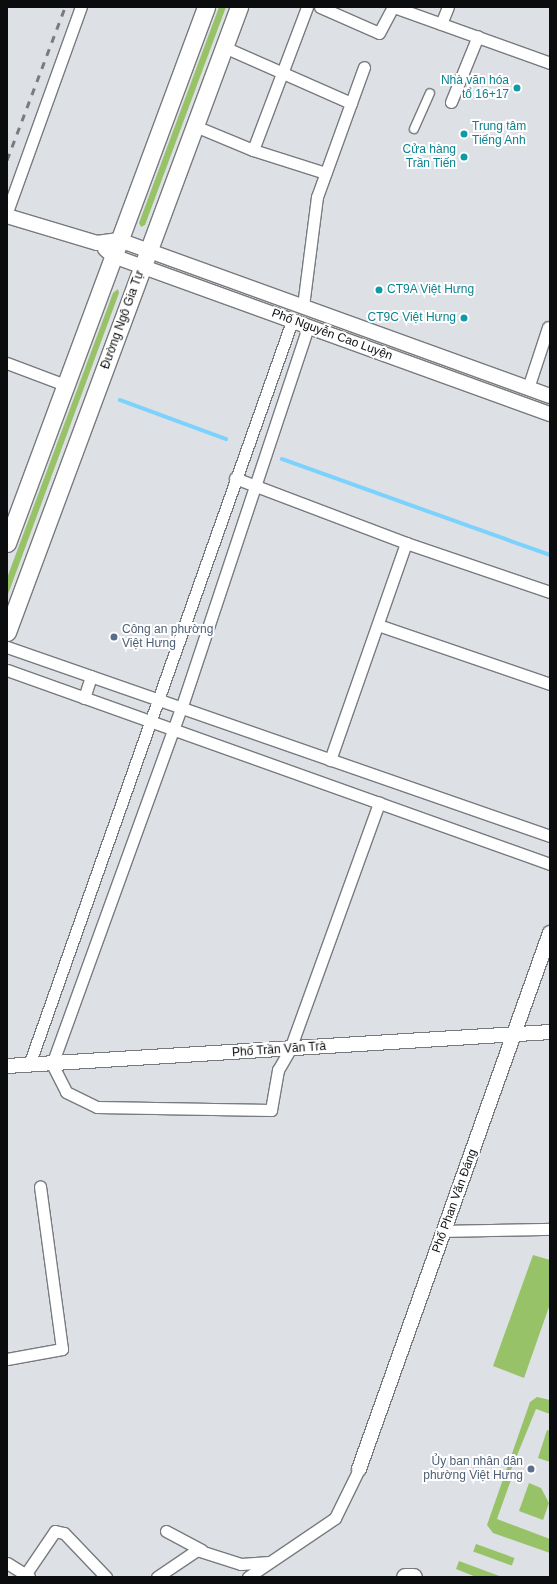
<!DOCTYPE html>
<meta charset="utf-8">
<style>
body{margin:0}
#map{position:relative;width:557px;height:1584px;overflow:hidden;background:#dde0e4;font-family:Arial,sans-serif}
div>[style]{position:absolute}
.green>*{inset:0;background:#98c268;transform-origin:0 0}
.stream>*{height:3.5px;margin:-1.75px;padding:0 1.75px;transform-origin:1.75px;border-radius:1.75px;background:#7cd2fd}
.roads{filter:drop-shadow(1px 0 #787b7e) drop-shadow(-1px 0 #787b7e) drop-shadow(0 1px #787b7e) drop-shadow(0 -1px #787b7e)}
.pedestrian>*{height:8px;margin:-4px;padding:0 4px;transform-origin:4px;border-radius:4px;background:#fff}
.minor>*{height:11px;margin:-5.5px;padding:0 5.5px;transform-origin:5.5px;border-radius:5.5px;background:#fff}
.tertiary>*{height:14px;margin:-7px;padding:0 7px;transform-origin:7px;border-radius:7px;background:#fff}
.primary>*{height:17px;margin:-8.5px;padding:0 8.5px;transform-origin:8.5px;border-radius:8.5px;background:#fff}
.rail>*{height:3px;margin-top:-1.5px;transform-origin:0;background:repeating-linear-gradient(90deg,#787a7c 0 7px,transparent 0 14px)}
.dots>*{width:11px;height:11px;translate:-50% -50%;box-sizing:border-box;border:2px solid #fff;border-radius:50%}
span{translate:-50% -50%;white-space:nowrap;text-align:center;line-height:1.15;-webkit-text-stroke:4px #fff;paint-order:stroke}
.culture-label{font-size:12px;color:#0d838f}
.right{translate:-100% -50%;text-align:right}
.left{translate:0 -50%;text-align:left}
.street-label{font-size:12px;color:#0b0c0d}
.service-label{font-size:12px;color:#4e5e75}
.frame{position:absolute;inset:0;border:8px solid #0b0c0d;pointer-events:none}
</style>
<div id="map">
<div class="green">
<div style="clip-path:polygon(219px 7px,226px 7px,145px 225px,141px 227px,139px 223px)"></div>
<div style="clip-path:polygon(118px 289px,119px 293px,7px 597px,7px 578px,113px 293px)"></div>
<div style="clip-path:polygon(533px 1255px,550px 1260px,550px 1304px,524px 1378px,493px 1366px)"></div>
<div style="clip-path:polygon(537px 1397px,550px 1400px,550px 1414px,536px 1409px,509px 1475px,512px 1477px,497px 1519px,550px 1539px,550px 1553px,493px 1533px,487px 1525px,530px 1402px)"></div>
<div style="clip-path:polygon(547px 1430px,550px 1431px,550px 1462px,538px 1458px)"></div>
<div style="clip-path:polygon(529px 1483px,541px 1488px,549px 1503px,543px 1520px,519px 1511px)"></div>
<div style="left:476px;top:1544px;width:41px;height:8px;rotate:20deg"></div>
<div style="clip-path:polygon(459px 1561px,502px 1577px,476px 1577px,456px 1569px)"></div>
</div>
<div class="stream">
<div style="left:120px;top:400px;width:113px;rotate:20.2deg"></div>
<div style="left:282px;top:459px;width:285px;rotate:19.7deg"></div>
</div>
<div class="roads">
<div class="pedestrian">
<div style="left:414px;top:129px;width:39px;rotate:-66deg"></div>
</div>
<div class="minor">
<div style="left:320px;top:7px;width:64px;rotate:23.8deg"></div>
<div style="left:379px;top:33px;width:30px;rotate:-62deg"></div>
<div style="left:394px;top:7px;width:166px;rotate:19.7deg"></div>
<div style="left:441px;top:24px;width:18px;rotate:-68deg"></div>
<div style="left:224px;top:47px;width:139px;rotate:23.8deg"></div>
<div style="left:451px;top:102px;width:71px;rotate:-67.8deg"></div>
<div style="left:195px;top:126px;width:63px;rotate:22.5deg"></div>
<div style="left:253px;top:150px;width:76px;rotate:17.7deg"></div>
<div style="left:253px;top:150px;width:153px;rotate:-69.3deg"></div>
<div style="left:7px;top:212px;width:218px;rotate:-70.2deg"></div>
<div style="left:303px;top:306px;width:110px;rotate:-82.7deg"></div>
<div style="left:317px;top:197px;width:138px;rotate:-70.1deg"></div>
<div style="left:308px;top:327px;width:402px;rotate:108.4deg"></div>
<div style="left:181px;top:708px;width:379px;rotate:109.9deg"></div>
<div style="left:52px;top:1064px;width:31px;rotate:63deg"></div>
<div style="left:66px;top:1092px;width:34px;rotate:26deg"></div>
<div style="left:97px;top:1107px;width:174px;rotate:1deg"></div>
<div style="left:271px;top:1110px;width:41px;rotate:-80.1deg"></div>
<div style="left:278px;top:1070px;width:24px;rotate:-60deg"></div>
<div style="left:290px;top:1049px;width:262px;rotate:-70.1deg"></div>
<div style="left:7px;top:363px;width:62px;rotate:20.8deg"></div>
<div style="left:528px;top:388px;width:64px;rotate:-71.8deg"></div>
<div style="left:235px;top:478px;width:183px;rotate:20.8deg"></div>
<div style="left:406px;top:543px;width:152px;rotate:18.8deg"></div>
<div style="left:378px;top:625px;width:182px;rotate:18.9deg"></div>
<div style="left:7px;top:647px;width:575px;rotate:19.19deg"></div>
<div style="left:7px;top:670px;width:577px;rotate:19.66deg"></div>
<div style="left:84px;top:698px;width:23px;rotate:-72deg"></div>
<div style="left:330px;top:760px;width:230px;rotate:-70.7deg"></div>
<div style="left:29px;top:1065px;width:789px;rotate:-70.53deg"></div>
<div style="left:444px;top:1231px;width:106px;rotate:-1.1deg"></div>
<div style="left:7px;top:1359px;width:56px;rotate:-10.3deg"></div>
<div style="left:62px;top:1349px;width:164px;rotate:-97.7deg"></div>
<div style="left:166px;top:1531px;width:40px;rotate:28deg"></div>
<div style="left:7px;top:1563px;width:26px;rotate:32deg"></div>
<div style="left:25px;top:1575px;width:53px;rotate:-55.7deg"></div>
<div style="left:55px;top:1531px;width:9px;rotate:13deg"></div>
<div style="left:64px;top:1533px;width:61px;rotate:46.3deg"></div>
<div style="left:157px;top:1577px;width:48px;rotate:-34deg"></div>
<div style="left:197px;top:1550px;width:46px;rotate:17.7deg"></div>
<div style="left:241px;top:1564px;width:28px;rotate:-4deg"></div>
<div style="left:248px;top:1577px;width:105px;rotate:-34.1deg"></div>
<div style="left:335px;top:1518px;width:55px;rotate:-63.9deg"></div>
</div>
<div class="tertiary">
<div style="left:7px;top:216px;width:94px;rotate:16.7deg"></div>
<div style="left:97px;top:243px;width:22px;rotate:-8deg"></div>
<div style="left:119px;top:240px;width:458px;rotate:19.9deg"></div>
<div style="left:105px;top:249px;width:11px;rotate:41deg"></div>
<div style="left:113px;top:256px;width:465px;rotate:19.9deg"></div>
<div style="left:7px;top:1066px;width:544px;rotate:-3.58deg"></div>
<div style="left:359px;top:1469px;width:569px;rotate:-70.39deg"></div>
</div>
<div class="primary">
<div style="left:7px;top:543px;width:572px;rotate:-69.63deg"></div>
<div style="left:7px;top:632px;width:667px;rotate:-69.64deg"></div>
<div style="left:405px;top:1577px;width:8px"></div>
</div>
</div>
<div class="rail">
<div style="left:7px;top:160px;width:164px;rotate:-69.2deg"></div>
</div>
<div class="dots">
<div style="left:517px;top:88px;background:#0f9aa8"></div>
<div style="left:464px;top:134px;background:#0f9aa8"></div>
<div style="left:464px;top:157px;background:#0f9aa8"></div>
<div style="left:379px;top:290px;background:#0f9aa8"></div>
<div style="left:464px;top:318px;background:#0f9aa8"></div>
<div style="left:114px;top:637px;background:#5c6f8a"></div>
<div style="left:531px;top:1469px;background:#5c6f8a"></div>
</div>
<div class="culture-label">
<span class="right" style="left:509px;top:88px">Nhà văn hóa<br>tổ 16+17</span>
<span class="left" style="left:472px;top:134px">Trung tâm<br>Tiếng Anh</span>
<span class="right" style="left:456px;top:157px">Cửa hàng<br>Trần Tiến</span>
<span class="left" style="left:387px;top:290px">CT9A Việt Hưng</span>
<span class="right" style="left:456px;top:318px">CT9C Việt Hưng</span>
</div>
<div class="street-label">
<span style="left:123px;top:320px;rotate:-70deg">Đường Ngô Gia Tự</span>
<span style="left:332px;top:335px;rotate:20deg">Phố Nguyễn Cao Luyện</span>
<span style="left:279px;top:1050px;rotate:-4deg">Phố Trần Văn Trà</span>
<span style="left:455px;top:1201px;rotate:-70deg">Phố Phan Văn Đáng</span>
</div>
<div class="service-label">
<span class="left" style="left:122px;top:637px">Công an phường<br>Việt Hưng</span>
<span class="right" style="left:523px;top:1469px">Ủy ban nhân dân<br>phường Việt Hưng</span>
</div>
<div class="frame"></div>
</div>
